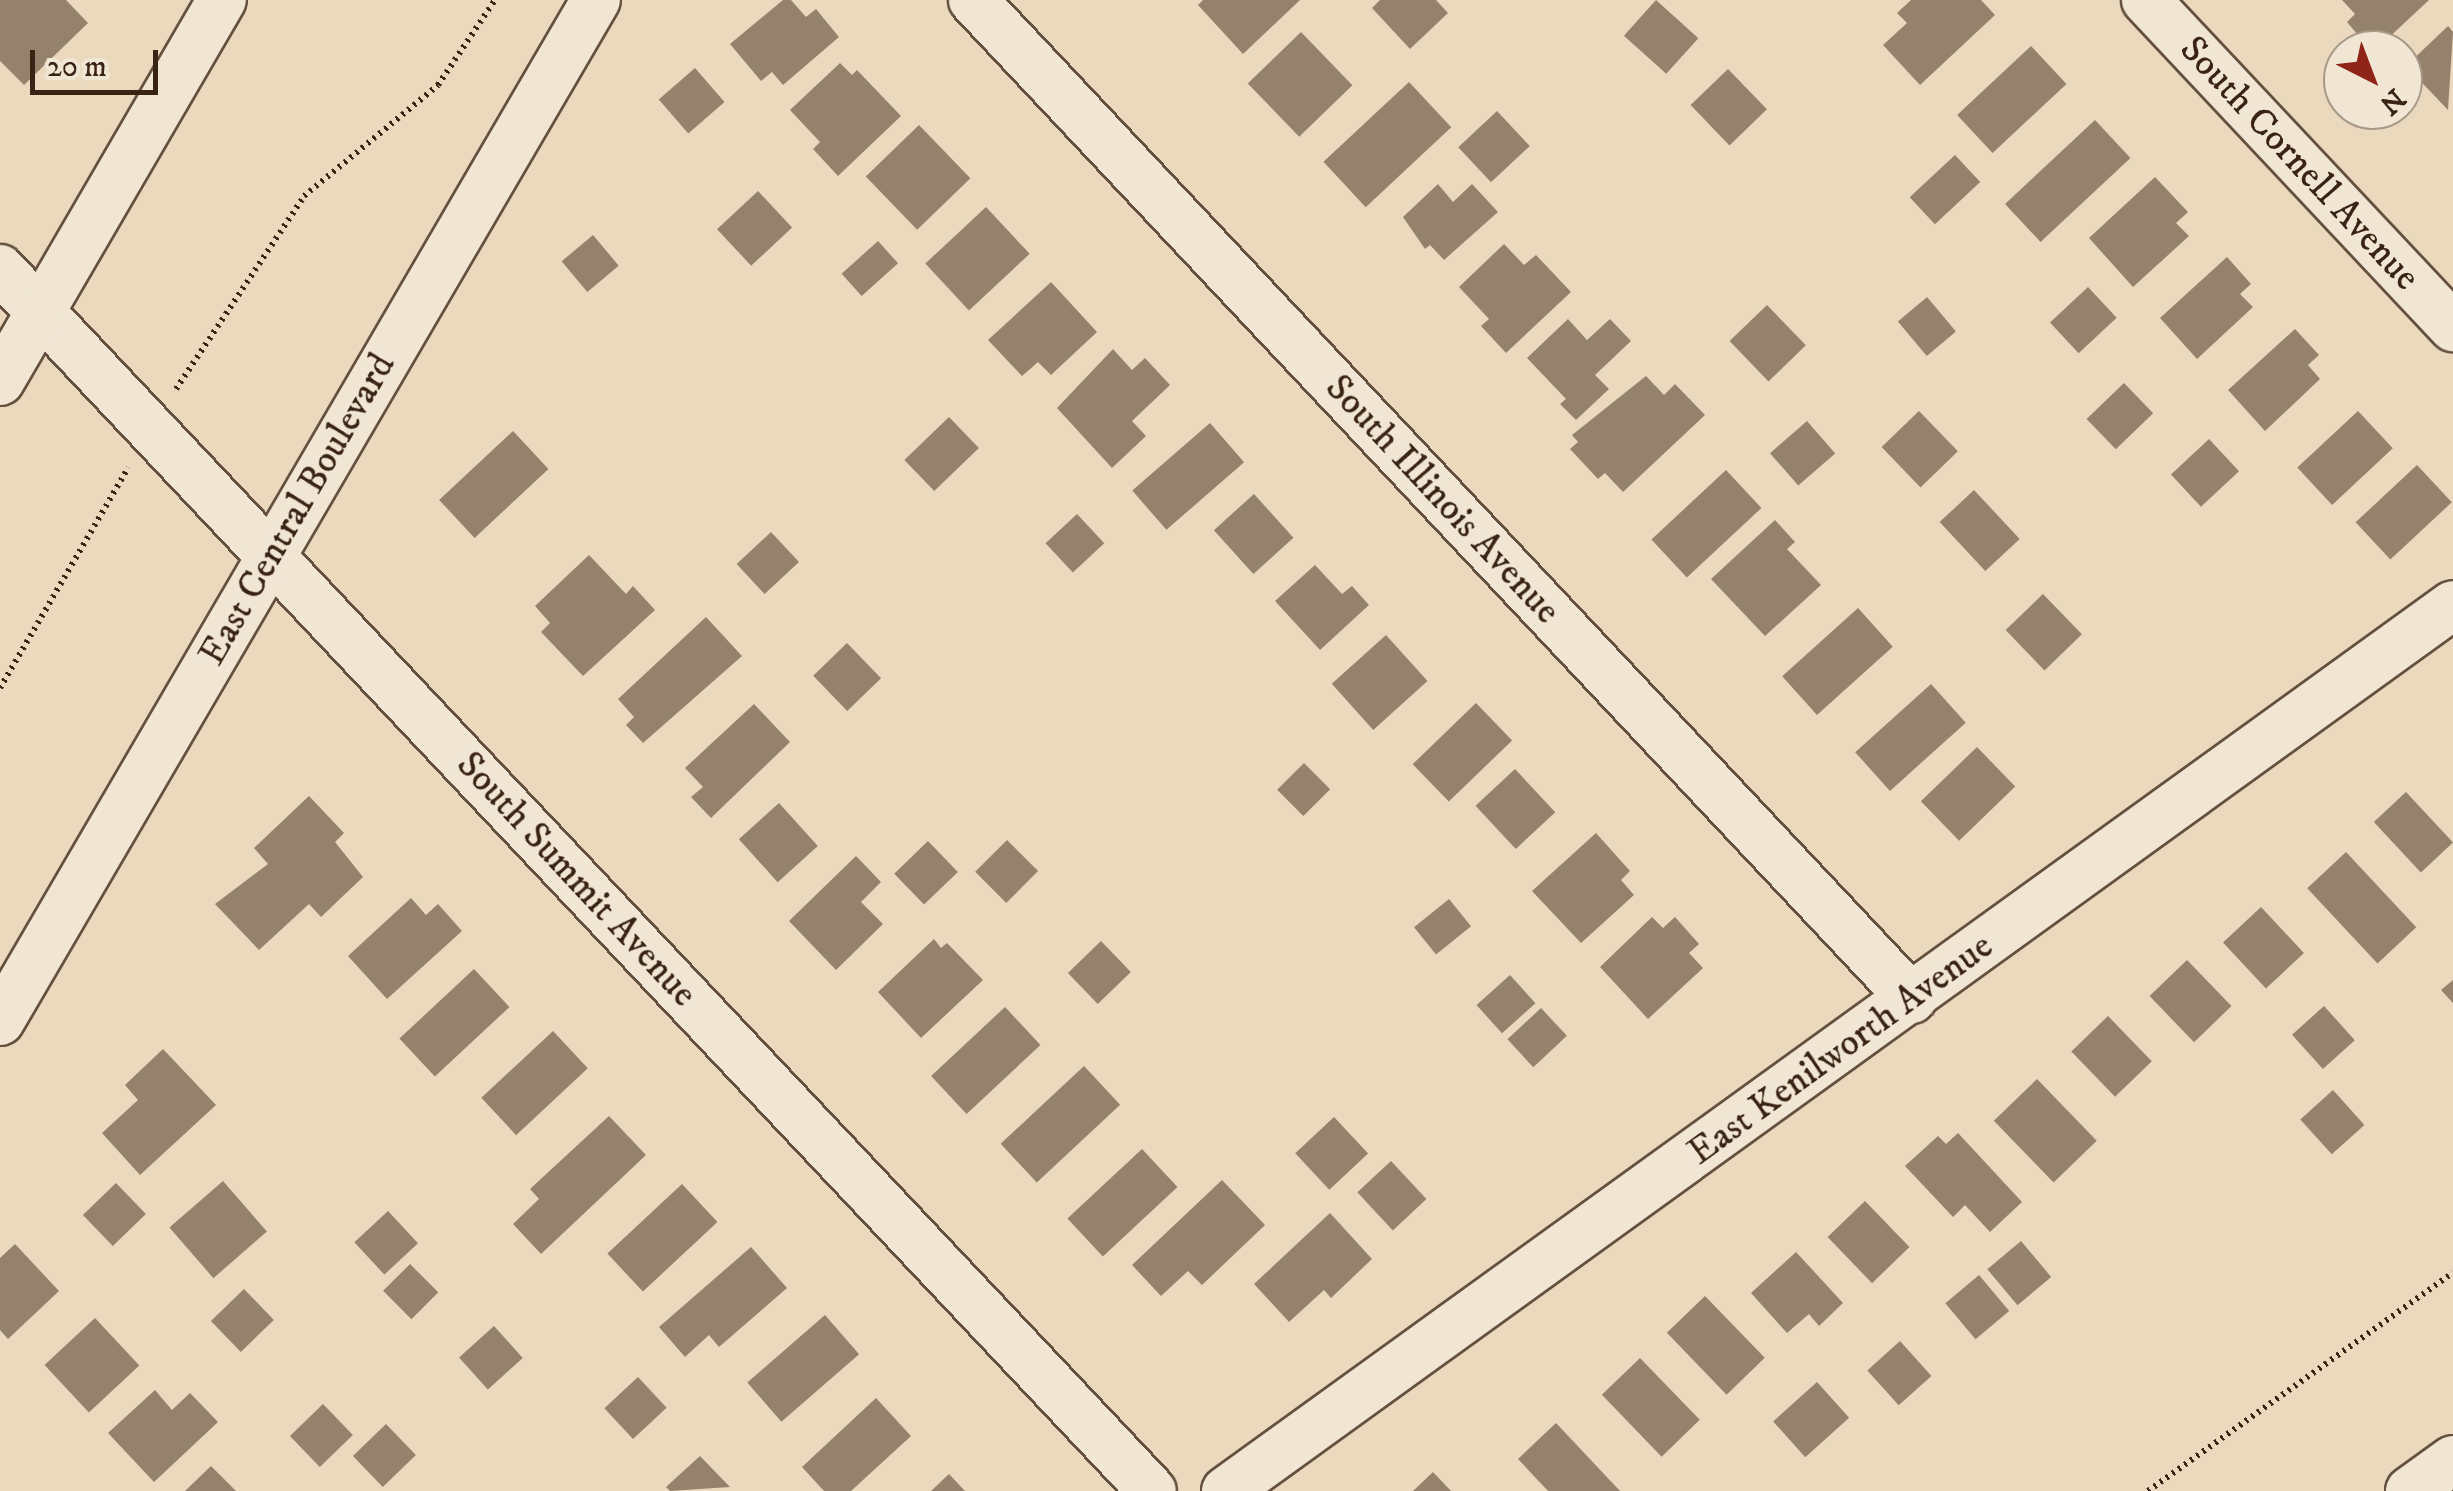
<!DOCTYPE html>
<style>
body{margin:0}
#map{position:relative;width:2453px;height:1491px;overflow:hidden;background:#ead9bd;font-family:"IM FELL DW Pica",serif}
div>[style]{position:absolute}
.building>*{inset:0;background:#95826c;transform-origin:0 0}
.path>*{height:6px;margin-top:-3px;transform-origin:0;background:repeating-linear-gradient(90deg,#392315 0 2.5px,transparent 0 7.5px)}
.roads{filter:drop-shadow(2px 0 #65503f) drop-shadow(-2px 0 #65503f) drop-shadow(0 2px #65503f) drop-shadow(0 -2px #65503f)}
.minor>*{height:48px;margin:-24px;padding:0 24px;transform-origin:24px;border-radius:24px;background:#f1e6d4}
span{translate:-50% -50%;white-space:nowrap;text-align:center;line-height:1.15;-webkit-text-stroke:8px #f1e6d4;paint-order:stroke}
.street-label{font-size:38px;color:#392315}
.north{position:absolute;left:2323px;top:30px;width:100px;height:100px;box-sizing:border-box;background:#f1e6d4;border:2px solid #a79888;border-radius:50%;rotate:138deg;font-size:28px;font-weight:700;line-height:40px;text-align:center;color:#392315}
.north::after{content:'';display:block;margin:auto;width:35px;height:45px;background:#8f2418;clip-path:polygon(50% 0,100% 100%,50% 72%,0 100%)}
.scale{position:absolute;left:30px;top:50px;width:128px;height:45px;box-sizing:border-box;border:5px solid #392315;border-top:0;padding-left:12px;font-size:30px;line-height:35px;white-space:nowrap;color:#392315;-webkit-text-stroke:8px #f1e6d4;paint-order:stroke}
</style>
<div id="map">
<div class="building">
<div style="clip-path:polygon(0 0,66px 0,88px 23px,24px 85px,0 61px)"></div>
<div style="clip-path:polygon(783px 0,791px 0,806px 17px,816px 9px,839px 37px,783px 85px,772px 72px,761px 81px,730px 44px)"></div>
<div style="clip-path:polygon(1203px 0,1300px 0,1243px 54px,1198px 5px)"></div>
<div style="clip-path:polygon(1380px 0,1436px 0,1448px 13px,1410px 49px,1372px 8px)"></div>
<div style="left:1656px;top:0;width:57px;height:48px;rotate:42deg"></div>
<div style="clip-path:polygon(1911px 0,1981px 0,1995px 15px,1920px 85px,1883px 45px,1907px 23px,1897px 13px)"></div>
<div style="clip-path:polygon(2342px 0,2429px 0,2383px 43px,2373px 32px,2363px 41px,2347px 22px,2355px 14px)"></div>
<div style="clip-path:polygon(2448px 26px,2453px 32px,2448px 110px,2406px 66px)"></div>
<div style="left:1301px;top:32px;width:74px;height:74px;rotate:46deg"></div>
<div style="left:2031px;top:46px;width:52px;height:101px;rotate:47deg"></div>
<div style="clip-path:polygon(840px 63px,852px 75px,857px 70px,901px 116px,838px 176px,813px 149px,820px 142px,790px 110px)"></div>
<div style="left:695px;top:68px;width:45px;height:48px;rotate:49deg"></div>
<div style="left:1728px;top:69px;width:56px;height:52px;rotate:46deg"></div>
<div style="left:1409px;top:82px;width:62px;height:117px;rotate:47deg"></div>
<div style="left:1497px;top:111px;width:48px;height:53px;rotate:47deg"></div>
<div style="left:2095px;top:120px;width:52px;height:123px;rotate:47deg"></div>
<div style="left:919px;top:125px;width:74px;height:74px;rotate:46deg"></div>
<div style="left:1955px;top:155px;width:37px;height:62px;rotate:47deg"></div>
<div style="clip-path:polygon(2155px 177px,2188px 212px,2176px 223px,2189px 236px,2133px 287px,2089px 238px)"></div>
<div style="clip-path:polygon(1438px 184px,1453px 202px,1472px 184px,1498px 212px,1444px 260px,1430px 245px,1425px 249px,1403px 217px)"></div>
<div style="left:758px;top:191px;width:50px;height:56px;rotate:47deg"></div>
<div style="left:986px;top:207px;width:64px;height:83px;rotate:47deg"></div>
<div style="left:593px;top:235px;width:40px;height:41px;rotate:50deg"></div>
<div style="left:878px;top:241px;width:30px;height:49px;rotate:48deg"></div>
<div style="clip-path:polygon(1504px 244px,1524px 265px,1536px 255px,1571px 292px,1506px 353px,1481px 326px,1489px 319px,1459px 287px)"></div>
<div style="clip-path:polygon(2227px 257px,2251px 284px,2240px 294px,2253px 307px,2197px 359px,2160px 318px)"></div>
<div style="clip-path:polygon(1051px 282px,1097px 332px,1051px 375px,1038px 362px,1022px 376px,988px 340px)"></div>
<div style="left:2088px;top:287px;width:42px;height:52px;rotate:47deg"></div>
<div style="left:1927px;top:297px;width:45px;height:38px;rotate:50deg"></div>
<div style="left:1767px;top:305px;width:56px;height:52px;rotate:46deg"></div>
<div style="clip-path:polygon(1568px 319px,1587px 340px,1610px 319px,1631px 341px,1595px 375px,1609px 389px,1576px 420px,1560px 404px,1566px 399px,1527px 358px)"></div>
<div style="clip-path:polygon(2295px 329px,2319px 355px,2308px 365px,2320px 379px,2265px 431px,2228px 390px)"></div>
<div style="clip-path:polygon(1113px 349px,1132px 370px,1145px 358px,1170px 385px,1132px 421px,1146px 436px,1112px 468px,1057px 408px)"></div>
<div style="clip-path:polygon(1646px 376px,1664px 395px,1675px 384px,1705px 415px,1623px 492px,1605px 473px,1598px 479px,1570px 449px,1578px 442px,1572px 435px)"></div>
<div style="left:2124px;top:383px;width:42px;height:52px;rotate:46deg"></div>
<div style="left:1919px;top:411px;width:56px;height:52px;rotate:46deg"></div>
<div style="left:2358px;top:411px;width:51px;height:83px;rotate:47deg"></div>
<div style="left:949px;top:417px;width:43px;height:62px;rotate:46deg"></div>
<div style="left:1807px;top:421px;width:43px;height:49px;rotate:49deg"></div>
<div style="left:1210px;top:423px;width:52px;height:103px;rotate:49deg"></div>
<div style="left:513px;top:431px;width:52px;height:101px;rotate:47deg"></div>
<div style="left:2209px;top:439px;width:44px;height:52px;rotate:47deg"></div>
<div style="left:2417px;top:465px;width:51px;height:84px;rotate:47deg"></div>
<div style="left:1726px;top:470px;width:52px;height:102px;rotate:47deg"></div>
<div style="left:1974px;top:490px;width:67px;height:47px;rotate:47deg"></div>
<div style="left:1254px;top:494px;width:59px;height:54px;rotate:48deg"></div>
<div style="left:1077px;top:514px;width:40px;height:43px;rotate:47deg"></div>
<div style="clip-path:polygon(1775px 520px,1795px 542px,1787px 549px,1821px 585px,1765px 636px,1711px 579px)"></div>
<div style="left:771px;top:532px;width:41px;height:47px;rotate:47deg"></div>
<div style="clip-path:polygon(589px 555px,626px 594px,633px 586px,655px 610px,583px 676px,541px 632px,550px 623px,535px 606px)"></div>
<div style="clip-path:polygon(1315px 565px,1342px 594px,1352px 586px,1369px 605px,1320px 650px,1275px 601px)"></div>
<div style="left:2043px;top:594px;width:56px;height:52px;rotate:46deg"></div>
<div style="left:1858px;top:608px;width:52px;height:102px;rotate:48deg"></div>
<div style="clip-path:polygon(706px 617px,742px 656px,643px 743px,626px 725px,634px 717px,618px 699px)"></div>
<div style="left:1386px;top:635px;width:62px;height:73px;rotate:48deg"></div>
<div style="left:847px;top:643px;width:49px;height:47px;rotate:46deg"></div>
<div style="left:1931px;top:684px;width:52px;height:102px;rotate:48deg"></div>
<div style="left:1476px;top:703px;width:52px;height:88px;rotate:46deg"></div>
<div style="clip-path:polygon(754px 704px,790px 742px,711px 818px,691px 797px,703px 787px,685px 768px)"></div>
<div style="left:1977px;top:747px;width:55px;height:78px;rotate:46deg"></div>
<div style="left:1304px;top:763px;width:37px;height:38px;rotate:45deg"></div>
<div style="left:1515px;top:769px;width:59px;height:54px;rotate:47deg"></div>
<div style="left:2406px;top:792px;width:69px;height:44px;rotate:47deg"></div>
<div style="clip-path:polygon(309px 796px,344px 833px,335px 842px,363px 877px,321px 917px,309px 904px,259px 950px,215px 904px,268px 864px,254px 848px)"></div>
<div style="left:779px;top:803px;width:58px;height:54px;rotate:48deg"></div>
<div style="clip-path:polygon(1596px 833px,1630px 871px,1621px 880px,1634px 895px,1581px 943px,1532px 891px)"></div>
<div style="left:1007px;top:840px;width:44px;height:45px;rotate:45deg"></div>
<div style="left:928px;top:841px;width:43px;height:47px;rotate:46deg"></div>
<div style="left:2346px;top:852px;width:103px;height:53px;rotate:47deg"></div>
<div style="clip-path:polygon(856px 856px,881px 882px,861px 902px,883px 924px,836px 970px,789px 921px)"></div>
<div style="clip-path:polygon(411px 898px,426px 915px,438px 904px,462px 931px,387px 999px,348px 956px)"></div>
<div style="left:1449px;top:899px;width:35px;height:45px;rotate:51deg"></div>
<div style="left:2261px;top:907px;width:63px;height:52px;rotate:47deg"></div>
<div style="clip-path:polygon(1652px 917px,1663px 928px,1675px 917px,1699px 944px,1689px 953px,1703px 968px,1648px 1019px,1600px 967px)"></div>
<div style="clip-path:polygon(934px 939px,941px 948px,947px 943px,983px 980px,921px 1038px,878px 992px)"></div>
<div style="left:1101px;top:941px;width:43px;height:46px;rotate:46deg"></div>
<div style="left:2187px;top:960px;width:64px;height:52px;rotate:46deg"></div>
<div style="left:474px;top:969px;width:52px;height:102px;rotate:47deg"></div>
<div style="left:1510px;top:975px;width:38px;height:45px;rotate:48deg"></div>
<div style="clip-path:polygon(2453px 980px,2453px 1003px,2441px 990px)"></div>
<div style="left:2324px;top:1006px;width:46px;height:43px;rotate:48deg"></div>
<div style="left:1005px;top:1007px;width:52px;height:101px;rotate:47deg"></div>
<div style="left:1541px;top:1008px;width:38px;height:46px;rotate:47deg"></div>
<div style="left:2108px;top:1016px;width:63px;height:51px;rotate:46deg"></div>
<div style="left:553px;top:1031px;width:51px;height:98px;rotate:47deg"></div>
<div style="clip-path:polygon(163px 1049px,216px 1105px,140px 1175px,102px 1133px,138px 1100px,125px 1085px)"></div>
<div style="left:1084px;top:1066px;width:53px;height:114px;rotate:47deg"></div>
<div style="left:2037px;top:1079px;width:86px;height:60px;rotate:46deg"></div>
<div style="left:2333px;top:1090px;width:47px;height:44px;rotate:48deg"></div>
<div style="clip-path:polygon(609px 1116px,646px 1155px,541px 1254px,513px 1224px,539px 1199px,530px 1189px)"></div>
<div style="left:1334px;top:1117px;width:50px;height:53px;rotate:47deg"></div>
<div style="clip-path:polygon(1958px 1133px,2022px 1202px,1990px 1232px,1965px 1205px,1953px 1217px,1905px 1166px,1938px 1136px,1946px 1144px)"></div>
<div style="left:1142px;top:1149px;width:52px;height:102px;rotate:47deg"></div>
<div style="left:1391px;top:1161px;width:52px;height:46px;rotate:47deg"></div>
<div style="clip-path:polygon(1222px 1180px,1265px 1225px,1202px 1285px,1188px 1271px,1161px 1296px,1132px 1265px)"></div>
<div style="left:223px;top:1181px;width:67px;height:71px;rotate:49deg"></div>
<div style="left:116px;top:1183px;width:43px;height:46px;rotate:46deg"></div>
<div style="left:682px;top:1184px;width:52px;height:102px;rotate:47deg"></div>
<div style="left:1865px;top:1201px;width:64px;height:52px;rotate:46deg"></div>
<div style="left:388px;top:1211px;width:44px;height:46px;rotate:47deg"></div>
<div style="clip-path:polygon(1330px 1213px,1372px 1259px,1331px 1298px,1324px 1290px,1289px 1322px,1254px 1284px)"></div>
<div style="left:2021px;top:1241px;width:47px;height:44px;rotate:50deg"></div>
<div style="clip-path:polygon(15px 1244px,59px 1291px,8px 1339px,0 1330px,0 1258px)"></div>
<div style="clip-path:polygon(751px 1247px,787px 1288px,719px 1347px,709px 1335px,685px 1357px,659px 1327px)"></div>
<div style="clip-path:polygon(1796px 1252px,1843px 1303px,1819px 1326px,1809px 1314px,1787px 1333px,1751px 1293px)"></div>
<div style="left:410px;top:1264px;width:40px;height:38px;rotate:45deg"></div>
<div style="left:1979px;top:1275px;width:47px;height:44px;rotate:50deg"></div>
<div style="left:244px;top:1289px;width:43px;height:46px;rotate:46deg"></div>
<div style="left:1705px;top:1296px;width:86px;height:53px;rotate:46deg"></div>
<div style="left:825px;top:1315px;width:52px;height:103px;rotate:49deg"></div>
<div style="left:95px;top:1318px;width:65px;height:69px;rotate:47deg"></div>
<div style="left:494px;top:1326px;width:43px;height:47px;rotate:48deg"></div>
<div style="left:1900px;top:1341px;width:47px;height:44px;rotate:48deg"></div>
<div style="left:1640px;top:1358px;width:86px;height:53px;rotate:46deg"></div>
<div style="left:638px;top:1377px;width:42px;height:46px;rotate:47deg"></div>
<div style="left:1817px;top:1382px;width:48px;height:59px;rotate:48deg"></div>
<div style="clip-path:polygon(155px 1390px,172px 1410px,190px 1393px,218px 1422px,154px 1482px,108px 1433px)"></div>
<div style="clip-path:polygon(876px 1398px,911px 1436px,851px 1491px,824px 1491px,802px 1467px)"></div>
<div style="left:323px;top:1404px;width:43px;height:46px;rotate:46deg"></div>
<div style="clip-path:polygon(1556px 1423px,1620px 1491px,1548px 1491px,1518px 1459px)"></div>
<div style="left:386px;top:1424px;width:43px;height:46px;rotate:46deg"></div>
<div style="clip-path:polygon(700px 1456px,730px 1487px,670px 1491px,666px 1487px)"></div>
<div style="clip-path:polygon(211px 1466px,236px 1491px,185px 1491px)"></div>
<div style="clip-path:polygon(1433px 1472px,1451px 1491px,1413px 1491px)"></div>
<div style="clip-path:polygon(949px 1474px,965px 1491px,931px 1491px)"></div>
</div>
<div class="path">
<div style="left:176px;top:389px;width:232px;rotate:-56.4deg"></div>
<div style="left:304px;top:196px;width:174px;rotate:-39.6deg"></div>
<div style="left:438px;top:85px;width:102px;rotate:-56.2deg"></div>
<div style="left:0;top:688px;width:255px;rotate:-59.8deg"></div>
<div style="left:2148px;top:1491px;width:375px;rotate:-35.6deg"></div>
</div>
<div class="roads">
<div class="minor">
<div style="left:973px;top:0;width:1371px;rotate:46.77deg"></div>
<div style="left:2146px;top:0;width:449px;rotate:46.8deg"></div>
<div style="left:0;top:269px;width:1679px;rotate:46.69deg"></div>
<div style="left:0;top:381px;width:441px;rotate:-59.8deg"></div>
<div style="left:0;top:1021px;width:1182px;rotate:-59.73deg"></div>
<div style="left:1226px;top:1491px;width:1513px;rotate:-35.83deg"></div>
<div style="left:2410px;top:1491px;width:53px;rotate:-35.8deg"></div>
</div>
</div>
<div class="street-label">
<span style="left:2299px;top:164px;rotate:47deg">South Cornell Avenue</span>
<span style="left:1442px;top:500px;rotate:47deg">South Illinois Avenue</span>
<span style="left:298px;top:510px;rotate:-60deg">East Central Boulevard</span>
<span style="left:576px;top:880px;rotate:47deg">South Summit Avenue</span>
<span style="left:1841px;top:1050px;rotate:-36deg">East Kenilworth Avenue</span>
</div>
<div class="north">N</div>
<div class="scale">20 m</div>
</div>
